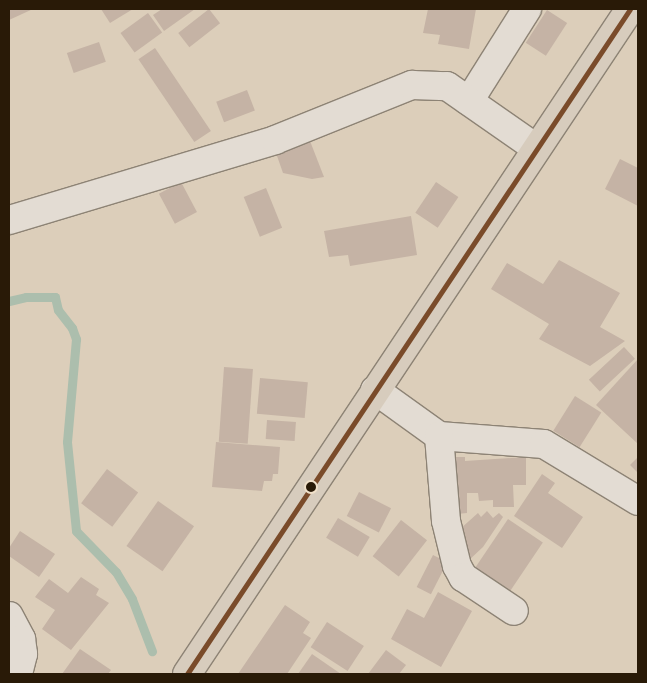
<!DOCTYPE html>
<style>
body{margin:0}
#map{position:relative;width:647px;height:683px;overflow:hidden;background:#dcceba;font-family:"IM FELL Great Primer",serif}
div>[style]{position:absolute}
.stream>*{height:9px;margin:-4.5px;padding:0 4.5px;transform-origin:4.5px;border-radius:4.5px;background:#acbead}
.building>*{inset:0;background:#c5b3a5;transform-origin:0 0}
.roads{filter:drop-shadow(1px 0 #8d8375) drop-shadow(-1px 0 #8d8375) drop-shadow(0 1px #8d8375) drop-shadow(0 -1px #8d8375)}
.minor>*{height:28px;margin:-14px;padding:0 14px;transform-origin:14px;border-radius:14px;background:#e3dcd3}
.highway>*{height:28px;margin:-14px;padding:0 14px;transform-origin:14px;border-radius:14px;background:#d7ccbd}
.bus-1>*{height:5px;margin:-2.5px;padding:0 2.5px;transform-origin:2.5px;border-radius:2.5px;background:#7a4b2a}
.dots>*{width:14px;height:14px;translate:-50% -50%;box-sizing:border-box;border:2px solid #f1e1ca;border-radius:50%}
span{translate:-50% -50%;white-space:nowrap;text-align:center;line-height:1.15;-webkit-text-stroke:4px #f1e1ca;paint-order:stroke}
.frame{position:absolute;inset:0;border:10px solid #291a07;pointer-events:none}
</style>
<div id="map">
<div class="stream">
<div style="left:9px;top:301px;width:17px;rotate:-13deg"></div>
<div style="left:26px;top:297px;width:29px"></div>
<div style="left:55px;top:297px;width:13px;rotate:77deg"></div>
<div style="left:58px;top:310px;width:23px;rotate:52deg"></div>
<div style="left:72px;top:328px;width:12px;rotate:70deg"></div>
<div style="left:76px;top:339px;width:103px;rotate:95deg"></div>
<div style="left:67px;top:442px;width:89px;rotate:84.2deg"></div>
<div style="left:76px;top:531px;width:57px;rotate:45.7deg"></div>
<div style="left:116px;top:572px;width:31px;rotate:59deg"></div>
<div style="left:132px;top:599px;width:56px;rotate:69deg"></div>
</div>
<div class="building">
<div style="clip-path:polygon(9px 9px,33px 9px,9px 20px)"></div>
<div style="clip-path:polygon(101px 9px,133px 9px,110px 23px)"></div>
<div style="clip-path:polygon(162px 9px,195px 9px,164px 31px,153px 15px)"></div>
<div style="left:209px;top:9px;width:18px;height:39px;rotate:52deg"></div>
<div style="clip-path:polygon(428px 9px,476px 9px,469px 49px,438px 44px,440px 35px,423px 33px)"></div>
<div style="left:547px;top:10px;width:24px;height:39px;rotate:33deg"></div>
<div style="left:148px;top:13px;width:24px;height:34px;rotate:54deg"></div>
<div style="left:99px;top:42px;width:21px;height:34px;rotate:71deg"></div>
<div style="left:155px;top:48px;width:100px;height:20px;rotate:56deg"></div>
<div style="left:247px;top:90px;width:22px;height:33px;rotate:69deg"></div>
<div style="clip-path:polygon(310px 141px,324px 177px,312px 179px,283px 173px,276px 153px)"></div>
<div style="clip-path:polygon(620px 159px,638px 168px,638px 206px,605px 189px)"></div>
<div style="left:181px;top:182px;width:34px;height:25px;rotate:62deg"></div>
<div style="left:436px;top:182px;width:27px;height:37px;rotate:34deg"></div>
<div style="left:266px;top:188px;width:43px;height:24px;rotate:68deg"></div>
<div style="clip-path:polygon(411px 216px,417px 255px,350px 266px,348px 255px,329px 257px,324px 231px)"></div>
<div style="clip-path:polygon(559px 260px,620px 293px,600px 327px,625px 341px,590px 366px,539px 339px,549px 324px,491px 289px,507px 263px,543px 284px)"></div>
<div style="left:624px;top:347px;width:16px;height:48px;rotate:47deg"></div>
<div style="clip-path:polygon(638px 359px,638px 444px,596px 405px)"></div>
<div style="left:224px;top:367px;width:29px;height:75px;rotate:4deg"></div>
<div style="left:260px;top:378px;width:48px;height:36px;rotate:5deg"></div>
<div style="left:575px;top:396px;width:31px;height:41px;rotate:32deg"></div>
<div style="left:267px;top:420px;width:29px;height:19px;rotate:4deg"></div>
<div style="clip-path:polygon(216px 442px,280px 447px,278px 474px,273px 474px,272px 481px,264px 481px,262px 491px,212px 487px)"></div>
<div style="clip-path:polygon(453px 457px,465px 457px,465px 461px,526px 457px,526px 485px,513px 485px,514px 507px,493px 507px,493px 500px,479px 501px,478px 493px,467px 493px,467px 513px,457px 514px)"></div>
<div style="clip-path:polygon(638px 457px,638px 473px,630px 465px)"></div>
<div style="left:107px;top:469px;width:39px;height:43px;rotate:37deg"></div>
<div style="clip-path:polygon(542px 474px,555px 483px,548px 493px,583px 517px,562px 548px,514px 516px)"></div>
<div style="left:359px;top:492px;width:36px;height:27px;rotate:27deg"></div>
<div style="left:158px;top:501px;width:44px;height:55px;rotate:35deg"></div>
<div style="clip-path:polygon(487px 511px,493px 518px,499px 513px,503px 517px,483px 547px,468px 561px,459px 530px,478px 513px,481px 517px)"></div>
<div style="left:338px;top:518px;width:37px;height:23px;rotate:31deg"></div>
<div style="left:508px;top:519px;width:42px;height:62px;rotate:34deg"></div>
<div style="left:401px;top:520px;width:33px;height:46px;rotate:38deg"></div>
<div style="clip-path:polygon(20px 531px,55px 554px,39px 577px,9px 556px,9px 548px)"></div>
<div style="left:433px;top:555px;width:16px;height:36px;rotate:27deg"></div>
<div style="clip-path:polygon(81px 577px,99px 589px,96px 595px,109px 603px,71px 650px,42px 629px,55px 610px,35px 597px,49px 579px,68px 593px)"></div>
<div style="clip-path:polygon(438px 592px,472px 611px,441px 667px,391px 639px,407px 609px,424px 618px)"></div>
<div style="clip-path:polygon(285px 605px,310px 622px,303px 633px,311px 638px,287px 674px,238px 674px)"></div>
<div style="left:327px;top:622px;width:44px;height:30px;rotate:33deg"></div>
<div style="clip-path:polygon(80px 649px,111px 670px,108px 674px,62px 674px)"></div>
<div style="clip-path:polygon(386px 650px,406px 665px,399px 674px,368px 674px)"></div>
<div style="clip-path:polygon(312px 654px,341px 674px,298px 674px)"></div>
</div>
<div class="roads">
<div class="minor">
<div style="left:469px;top:101px;width:109px;rotate:-57.8deg"></div>
<div style="left:9px;top:220px;width:278px;rotate:-16.7deg"></div>
<div style="left:275px;top:140px;width:148px;rotate:-21.9deg"></div>
<div style="left:412px;top:85px;width:35px;rotate:2deg"></div>
<div style="left:447px;top:86px;width:108px;rotate:34.9deg"></div>
<div style="left:375px;top:390px;width:79px;rotate:35.7deg"></div>
<div style="left:439px;top:436px;width:105px;rotate:4.4deg"></div>
<div style="left:544px;top:444px;width:110px;rotate:31.2deg"></div>
<div style="left:439px;top:436px;width:85px;rotate:85.3deg"></div>
<div style="left:446px;top:521px;width:46px;rotate:76.3deg"></div>
<div style="left:457px;top:566px;width:13px;rotate:61deg"></div>
<div style="left:463px;top:577px;width:61px;rotate:33.7deg"></div>
<div style="left:9px;top:616px;width:26px;rotate:62deg"></div>
<div style="left:21px;top:639px;width:15px;rotate:82deg"></div>
<div style="left:23px;top:654px;width:21px;rotate:104deg"></div>
</div>
<div class="highway">
<div style="left:187px;top:674px;width:799px;rotate:-56.33deg"></div>
</div>
</div>
<div class="bus-1">
<div style="left:187px;top:674px;width:799px;rotate:-56.33deg"></div>
</div>
<div class="dots">
<div style="left:311px;top:487px;background:#291a07"></div>
</div>
<div class="frame"></div>
</div>
